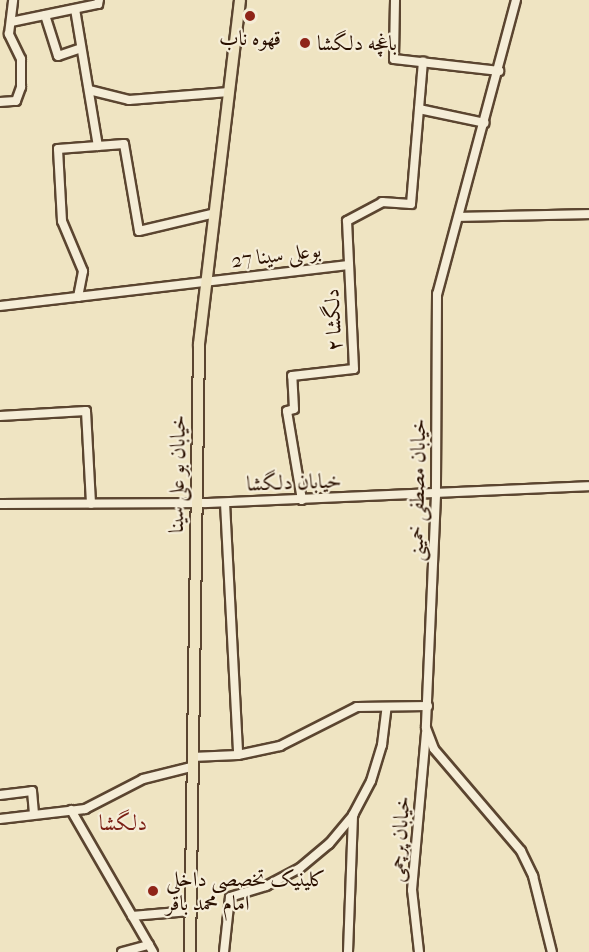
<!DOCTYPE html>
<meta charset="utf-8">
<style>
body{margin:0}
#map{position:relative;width:589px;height:952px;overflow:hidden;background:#efe4c2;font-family:"IM FELL French Canon",Amiri,serif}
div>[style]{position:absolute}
.roads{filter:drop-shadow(2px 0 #5b4530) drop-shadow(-2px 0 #5b4530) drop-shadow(0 2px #5b4530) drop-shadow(0 -2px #5b4530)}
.minor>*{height:8px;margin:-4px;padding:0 4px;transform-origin:4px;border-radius:4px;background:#f5edd7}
.major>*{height:10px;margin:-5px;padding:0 5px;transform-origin:5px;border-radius:5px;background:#efe4c2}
.dots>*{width:16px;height:16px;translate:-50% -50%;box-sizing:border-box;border:3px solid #f5edd7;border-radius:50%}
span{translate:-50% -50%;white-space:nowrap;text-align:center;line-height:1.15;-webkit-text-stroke:4.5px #f5edd7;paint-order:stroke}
.poi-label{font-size:21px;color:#2a1000}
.left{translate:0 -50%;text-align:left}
.street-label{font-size:21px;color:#2a1000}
.neighbourhood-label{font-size:22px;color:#7a1f14}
</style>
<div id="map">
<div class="roads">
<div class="minor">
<div style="left:395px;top:0;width:59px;rotate:91deg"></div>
<div style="left:394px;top:59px;width:106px;rotate:6.5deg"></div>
<div style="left:516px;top:0;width:304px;rotate:105deg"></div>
<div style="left:437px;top:294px;width:201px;rotate:90.3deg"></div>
<div style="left:436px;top:495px;width:233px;rotate:92.5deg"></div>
<div style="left:426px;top:728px;width:22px;rotate:69deg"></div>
<div style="left:434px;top:749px;width:134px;rotate:49.5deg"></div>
<div style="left:521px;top:851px;width:28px;rotate:64deg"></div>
<div style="left:533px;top:876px;width:78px;rotate:76deg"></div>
<div style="left:75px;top:9px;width:139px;rotate:80.5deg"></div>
<div style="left:45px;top:15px;width:43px;rotate:72.4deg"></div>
<div style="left:58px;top:56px;width:24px;rotate:-19deg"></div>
<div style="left:11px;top:22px;width:89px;rotate:-11.7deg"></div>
<div style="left:98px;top:4px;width:4px;rotate:-76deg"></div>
<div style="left:89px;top:90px;width:41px;rotate:14deg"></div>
<div style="left:129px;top:100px;width:100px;rotate:-4.6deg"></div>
<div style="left:0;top:102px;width:16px;rotate:-4deg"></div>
<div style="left:16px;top:101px;width:15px;rotate:-70deg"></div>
<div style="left:21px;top:87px;width:28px;rotate:-90deg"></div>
<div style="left:21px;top:59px;width:28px;rotate:-116deg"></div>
<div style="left:9px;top:34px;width:34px;rotate:-83deg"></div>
<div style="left:419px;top:109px;width:67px;rotate:12deg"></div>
<div style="left:459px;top:217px;width:130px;rotate:-1.3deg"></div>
<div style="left:78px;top:297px;width:26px;rotate:-79deg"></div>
<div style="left:83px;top:271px;width:54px;rotate:-112.8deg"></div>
<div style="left:62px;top:221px;width:72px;rotate:-93.2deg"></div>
<div style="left:58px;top:149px;width:66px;rotate:-4.3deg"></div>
<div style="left:124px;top:144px;width:88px;rotate:80.2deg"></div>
<div style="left:139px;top:231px;width:78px;rotate:-13.3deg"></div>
<div style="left:0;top:306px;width:351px;rotate:-6.7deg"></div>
<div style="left:0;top:416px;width:86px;rotate:-3.3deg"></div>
<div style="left:86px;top:411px;width:93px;rotate:86.9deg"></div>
<div style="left:302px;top:500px;width:90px;rotate:-99.6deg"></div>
<div style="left:287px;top:411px;width:7px;rotate:-16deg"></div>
<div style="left:294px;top:409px;width:33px;rotate:-93deg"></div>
<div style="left:292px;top:376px;width:62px;rotate:-6.4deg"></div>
<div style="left:354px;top:369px;width:148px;rotate:-92.7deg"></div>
<div style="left:347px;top:221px;width:40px;rotate:-28deg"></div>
<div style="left:382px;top:202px;width:29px;rotate:4deg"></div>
<div style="left:411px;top:204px;width:143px;rotate:-85.2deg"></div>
<div style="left:225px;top:503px;width:252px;rotate:87deg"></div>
<div style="left:0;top:504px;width:206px;rotate:-0.3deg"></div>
<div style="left:206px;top:503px;width:383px;rotate:-2.5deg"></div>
<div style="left:192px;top:757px;width:46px;rotate:-2.5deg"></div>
<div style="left:238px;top:755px;width:43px;rotate:-12.1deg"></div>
<div style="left:280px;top:746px;width:86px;rotate:-26.9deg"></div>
<div style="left:357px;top:707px;width:71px;rotate:-0.8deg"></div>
<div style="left:0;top:795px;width:32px;rotate:-7deg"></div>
<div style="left:32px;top:791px;width:21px;rotate:85deg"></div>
<div style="left:71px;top:810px;width:164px;rotate:60deg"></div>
<div style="left:0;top:819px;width:86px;rotate:-6.7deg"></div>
<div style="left:85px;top:809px;width:65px;rotate:-27.3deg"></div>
<div style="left:143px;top:779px;width:49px;rotate:-14deg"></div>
<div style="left:132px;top:916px;width:58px;rotate:-4.9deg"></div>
<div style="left:122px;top:952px;width:28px;rotate:-15deg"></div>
<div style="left:224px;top:952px;width:55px;rotate:-83.8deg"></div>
<div style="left:230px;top:897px;width:38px;rotate:-17deg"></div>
<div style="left:266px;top:886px;width:38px;rotate:-28deg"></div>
<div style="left:300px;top:868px;width:38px;rotate:-40deg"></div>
<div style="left:329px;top:844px;width:38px;rotate:-50deg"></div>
<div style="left:353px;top:815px;width:38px;rotate:-62deg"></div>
<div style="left:371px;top:781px;width:38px;rotate:-73deg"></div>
<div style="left:382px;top:745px;width:38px;rotate:-83deg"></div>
<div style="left:348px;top:952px;width:137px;rotate:-87.9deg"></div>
<div style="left:419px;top:952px;width:62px;rotate:-96.4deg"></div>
<div style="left:412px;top:890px;width:158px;rotate:-84.9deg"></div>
</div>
<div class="major">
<div style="left:190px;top:952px;width:608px;rotate:-89.15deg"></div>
<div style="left:199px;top:344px;width:346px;rotate:-83.2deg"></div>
</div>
</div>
<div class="dots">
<div style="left:250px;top:16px;background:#8f2418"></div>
<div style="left:305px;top:43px;background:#8f2418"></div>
<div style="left:153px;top:891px;background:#8f2418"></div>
</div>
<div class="poi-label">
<span style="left:250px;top:38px">قهوه ناب</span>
<span class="left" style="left:317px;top:43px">باغچه دلگشا</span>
<span class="left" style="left:166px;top:891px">کلینیک تخصصی داخلی<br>امام محمد باقر</span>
</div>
<div class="street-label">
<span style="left:276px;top:255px;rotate:-7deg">بوعلی سینا 27</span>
<span style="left:333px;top:320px;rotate:-93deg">دلگشا ۲</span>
<span style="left:177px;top:474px;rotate:-89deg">خیابان بو علی سینا</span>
<span style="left:294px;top:482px;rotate:-2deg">خیابان دلگشا</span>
<span style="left:417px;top:490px;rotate:-89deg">خیابان مصطفی خمینی</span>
<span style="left:399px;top:839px;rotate:-85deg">خیابان پرچمی</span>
</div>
<div class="neighbourhood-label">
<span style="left:123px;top:824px">دلگشا</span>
</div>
</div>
